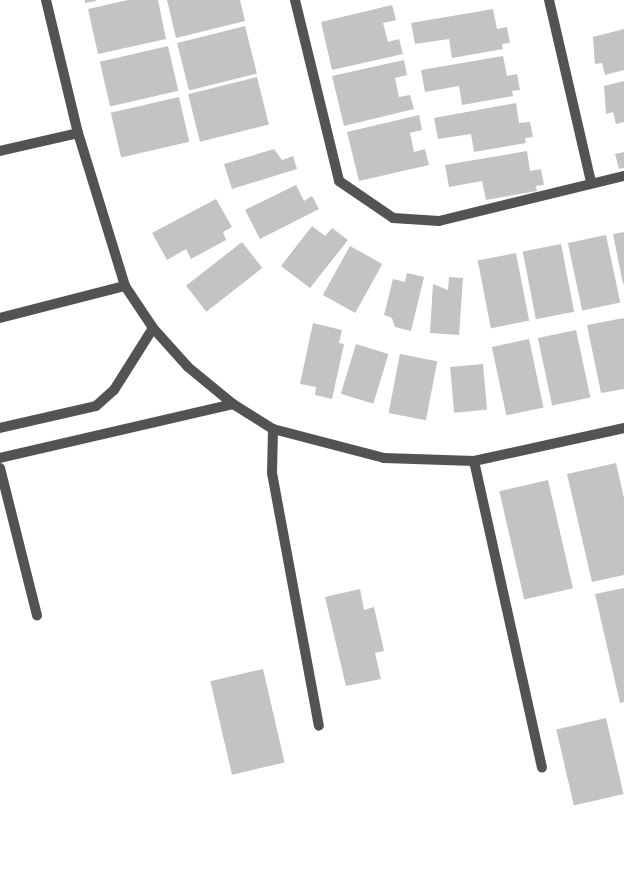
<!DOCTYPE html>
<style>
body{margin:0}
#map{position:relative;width:624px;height:893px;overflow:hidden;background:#fff;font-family:"Roboto Condensed",sans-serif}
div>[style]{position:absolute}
.building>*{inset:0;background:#c3c3c3;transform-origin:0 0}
.minor>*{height:10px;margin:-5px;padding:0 5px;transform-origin:5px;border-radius:5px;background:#535353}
span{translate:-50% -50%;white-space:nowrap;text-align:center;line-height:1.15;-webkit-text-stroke:4px #fff;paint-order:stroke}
</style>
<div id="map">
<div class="building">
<div style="clip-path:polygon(85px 0,96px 0,96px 1px,85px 3px)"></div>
<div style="clip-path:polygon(128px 0,158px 0,166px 39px,98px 54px,88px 9px)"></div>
<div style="clip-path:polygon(167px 0,240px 0,245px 21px,176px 38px)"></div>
<div style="clip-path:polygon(392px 5px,396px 20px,383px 23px,388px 42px,399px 39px,403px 54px,332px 70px,321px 22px)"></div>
<div style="clip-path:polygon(493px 9px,497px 29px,507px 27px,510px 43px,502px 44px,503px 49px,452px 58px,449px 39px,415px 44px,411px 23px)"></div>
<div style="left:245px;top:26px;width:49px;height:70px;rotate:76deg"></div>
<div style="clip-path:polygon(624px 29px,624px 70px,605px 75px,602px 63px,595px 64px,593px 37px)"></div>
<div style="left:168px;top:46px;width:46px;height:70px;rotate:77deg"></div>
<div style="clip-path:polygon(503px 56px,507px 76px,517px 74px,520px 90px,512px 91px,513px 96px,462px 105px,459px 86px,425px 92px,421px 70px)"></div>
<div style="clip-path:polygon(404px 60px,407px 75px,395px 78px,399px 97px,410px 95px,414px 109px,344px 126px,332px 76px)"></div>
<div style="left:257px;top:77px;width:49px;height:71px;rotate:76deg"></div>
<div style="clip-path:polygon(624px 81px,624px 122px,616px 124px,613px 112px,606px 114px,604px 86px)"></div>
<div style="left:179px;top:97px;width:46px;height:70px;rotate:77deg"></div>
<div style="clip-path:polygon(516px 103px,519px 123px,530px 122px,533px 137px,525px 138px,526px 143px,474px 152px,471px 134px,438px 139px,434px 118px)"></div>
<div style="clip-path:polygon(419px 115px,422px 130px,410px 133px,414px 152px,425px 149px,429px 165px,359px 181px,347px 132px)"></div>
<div style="clip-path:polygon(274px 149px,282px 160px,293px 156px,297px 169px,232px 189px,224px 164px)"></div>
<div style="clip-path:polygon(527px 151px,530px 171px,541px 169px,544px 185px,536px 186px,537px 191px,486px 200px,482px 181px,449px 187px,445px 165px)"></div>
<div style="clip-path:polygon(624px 152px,624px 168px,619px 169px,615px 154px)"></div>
<div style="clip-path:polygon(296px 185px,304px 201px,312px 196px,319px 209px,260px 239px,245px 210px)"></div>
<div style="clip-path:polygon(216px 199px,232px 227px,223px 232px,226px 240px,191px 259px,186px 249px,167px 260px,152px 233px)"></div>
<div style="clip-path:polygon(312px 226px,325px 236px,332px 228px,348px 240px,310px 288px,281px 266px)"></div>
<div style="clip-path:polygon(624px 232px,624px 284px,623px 284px,613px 234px)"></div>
<div style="left:606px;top:235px;width:69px;height:39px;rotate:78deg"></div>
<div style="left:242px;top:242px;width:33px;height:71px;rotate:52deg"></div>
<div style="left:561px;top:244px;width:69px;height:39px;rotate:79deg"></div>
<div style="left:350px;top:246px;width:37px;height:56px;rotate:29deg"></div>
<div style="left:516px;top:253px;width:69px;height:39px;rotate:79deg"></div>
<div style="clip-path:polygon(407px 273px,424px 277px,411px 331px,395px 327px,392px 318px,384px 315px,393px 279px,405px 282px)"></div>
<div style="clip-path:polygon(449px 277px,463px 278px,459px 335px,430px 333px,433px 284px,448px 290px)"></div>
<div style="clip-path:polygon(624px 318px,624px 389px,601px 393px,587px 325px)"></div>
<div style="clip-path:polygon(313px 323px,342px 330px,339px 343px,344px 344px,332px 399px,315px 395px,316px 387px,300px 384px)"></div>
<div style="left:576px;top:330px;width:69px;height:39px;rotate:78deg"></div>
<div style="left:529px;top:339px;width:70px;height:38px;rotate:78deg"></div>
<div style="left:356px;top:344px;width:34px;height:52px;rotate:17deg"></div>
<div style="left:400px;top:354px;width:38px;height:60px;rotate:11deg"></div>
<div style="left:483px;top:364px;width:46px;height:33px;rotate:85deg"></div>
<div style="clip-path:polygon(616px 463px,624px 498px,624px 575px,592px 582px,567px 474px)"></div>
<div style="left:548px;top:480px;width:111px;height:50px;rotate:77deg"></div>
<div style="clip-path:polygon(624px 588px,624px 702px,620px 703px,595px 594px)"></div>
<div style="clip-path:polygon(360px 589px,364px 610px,374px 607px,384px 651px,375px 653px,381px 679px,346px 686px,325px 597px)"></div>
<div style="left:263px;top:669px;width:96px;height:54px;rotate:77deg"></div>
<div style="left:606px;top:718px;width:78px;height:51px;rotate:77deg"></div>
</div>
<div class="minor">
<div style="left:46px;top:0;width:137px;rotate:76.5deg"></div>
<div style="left:78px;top:133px;width:160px;rotate:72.9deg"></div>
<div style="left:125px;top:286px;width:50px;rotate:56.3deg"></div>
<div style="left:153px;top:328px;width:52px;rotate:48.1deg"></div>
<div style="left:188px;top:367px;width:58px;rotate:39.4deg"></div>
<div style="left:233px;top:404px;width:47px;rotate:32deg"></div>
<div style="left:273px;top:429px;width:115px;rotate:14.6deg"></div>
<div style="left:384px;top:458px;width:90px;rotate:1.9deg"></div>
<div style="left:474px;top:461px;width:154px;rotate:-12.4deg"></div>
<div style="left:295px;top:0;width:186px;rotate:76.3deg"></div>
<div style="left:339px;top:181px;width:65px;rotate:34.4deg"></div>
<div style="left:393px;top:218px;width:46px;rotate:3.7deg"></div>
<div style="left:439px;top:221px;width:190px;rotate:-13.7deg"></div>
<div style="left:549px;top:0;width:187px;rotate:77deg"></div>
<div style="left:0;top:151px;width:80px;rotate:-13deg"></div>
<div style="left:0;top:318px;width:129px;rotate:-14.4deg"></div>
<div style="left:0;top:428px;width:98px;rotate:-12.9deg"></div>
<div style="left:96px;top:406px;width:24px;rotate:-42deg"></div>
<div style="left:114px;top:390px;width:73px;rotate:-57.8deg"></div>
<div style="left:273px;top:429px;width:44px;rotate:91.3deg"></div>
<div style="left:272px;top:473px;width:257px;rotate:79.5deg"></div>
<div style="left:0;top:458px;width:239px;rotate:-13deg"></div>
<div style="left:474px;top:461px;width:314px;rotate:77.5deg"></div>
<div style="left:0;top:468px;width:152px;rotate:75.9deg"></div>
</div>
</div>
